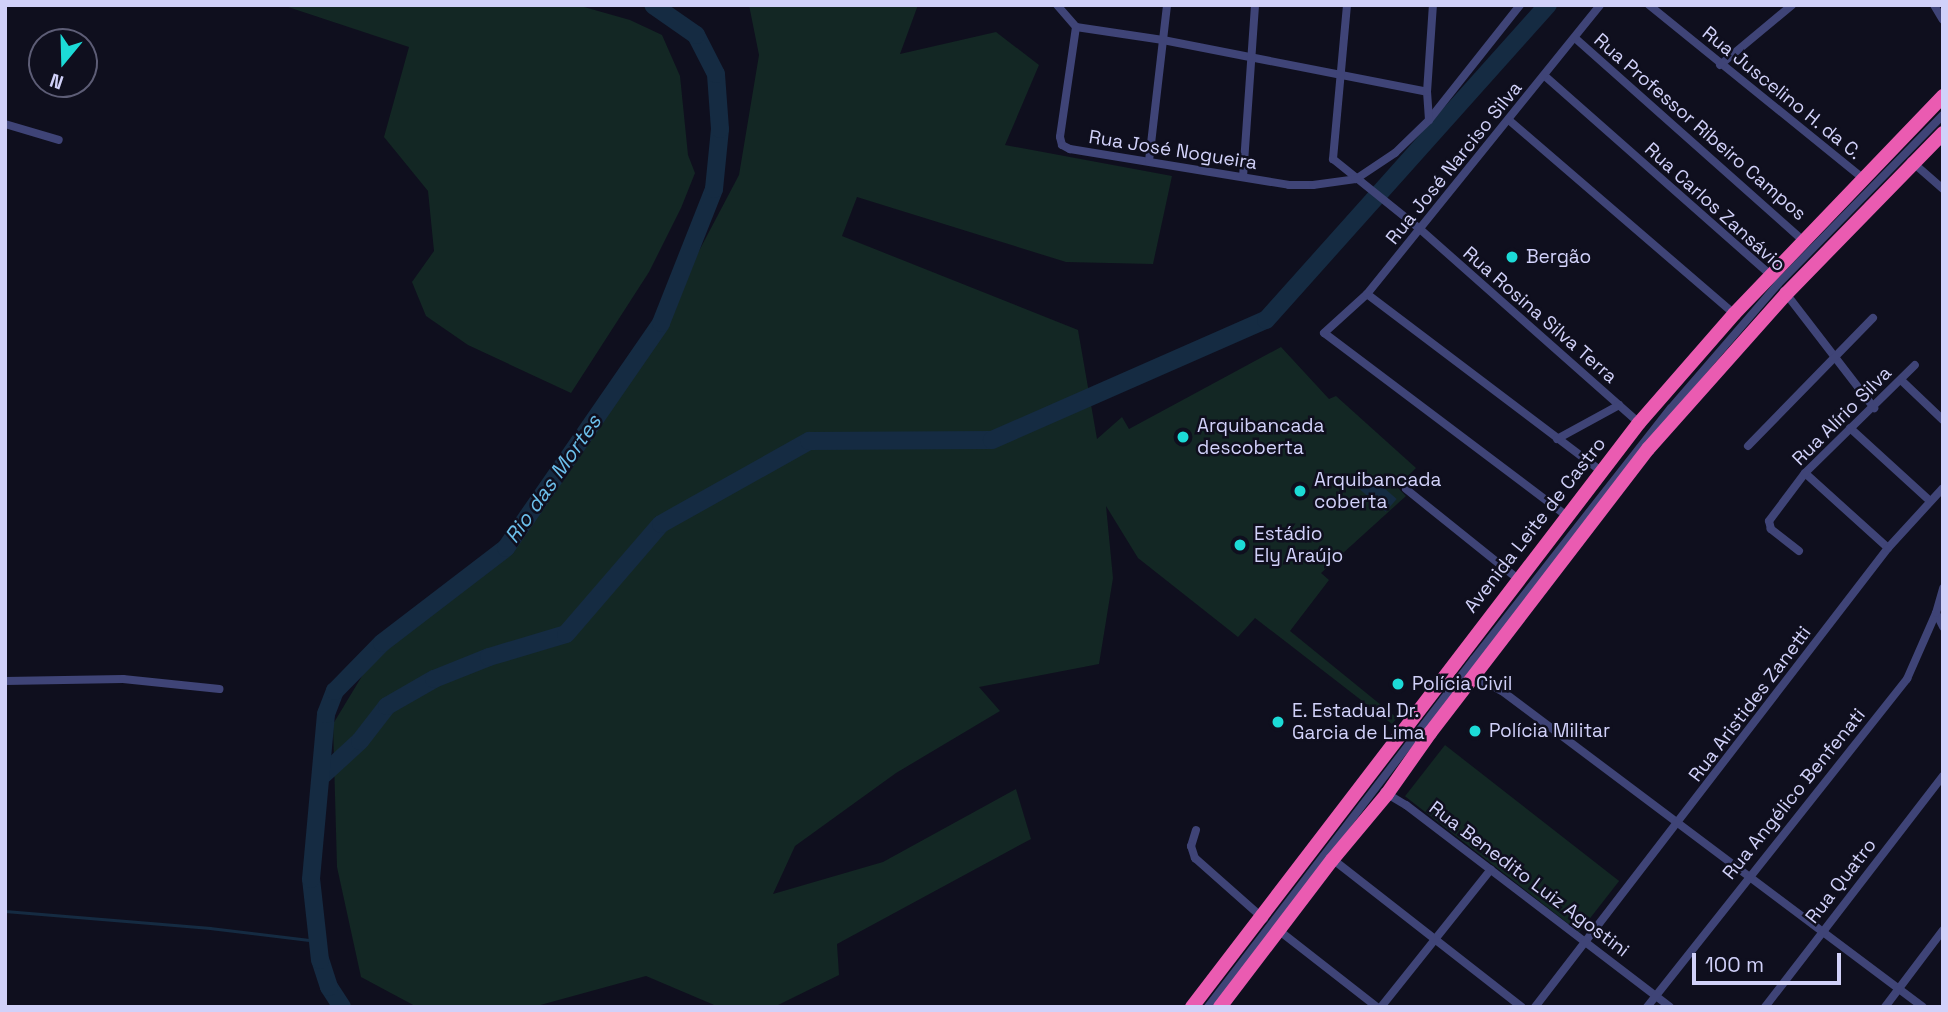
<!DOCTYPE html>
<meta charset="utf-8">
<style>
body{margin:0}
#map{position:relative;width:1948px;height:1012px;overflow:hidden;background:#0f0f1e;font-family:"Space Grotesk",sans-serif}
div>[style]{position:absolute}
.green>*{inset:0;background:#132724;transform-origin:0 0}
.water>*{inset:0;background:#152b42;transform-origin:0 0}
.stream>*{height:2.5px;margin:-1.25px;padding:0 1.25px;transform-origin:1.25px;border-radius:1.25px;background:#152b42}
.river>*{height:18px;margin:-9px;padding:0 9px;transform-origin:9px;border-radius:9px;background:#152b42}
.street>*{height:8px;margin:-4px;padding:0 4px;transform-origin:4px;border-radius:4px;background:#3f4477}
.highway>*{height:14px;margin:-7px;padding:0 7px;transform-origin:7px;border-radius:7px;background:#ea5bb1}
.dots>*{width:19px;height:19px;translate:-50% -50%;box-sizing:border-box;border:4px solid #0f0f1e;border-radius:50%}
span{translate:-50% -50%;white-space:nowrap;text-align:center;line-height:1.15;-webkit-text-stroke:5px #0f0f1e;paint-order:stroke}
.street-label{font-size:19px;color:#d1d1f9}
.poi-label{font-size:19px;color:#d1d1f9}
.left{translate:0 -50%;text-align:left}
.water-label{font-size:21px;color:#6cc0ec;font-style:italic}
.frame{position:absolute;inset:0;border:7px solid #d1d1f9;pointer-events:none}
.north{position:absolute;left:28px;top:28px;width:70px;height:70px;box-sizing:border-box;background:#0f0f1e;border:2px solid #5d5d76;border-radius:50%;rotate:199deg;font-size:19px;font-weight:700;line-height:28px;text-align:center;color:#d1d1f9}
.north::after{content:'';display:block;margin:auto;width:24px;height:32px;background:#1cdbd7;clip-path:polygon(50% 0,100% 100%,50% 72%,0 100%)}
.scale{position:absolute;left:1692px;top:953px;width:149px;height:32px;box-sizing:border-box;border:4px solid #d1d1f9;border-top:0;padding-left:9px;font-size:21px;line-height:24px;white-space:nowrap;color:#d1d1f9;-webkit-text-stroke:5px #0f0f1e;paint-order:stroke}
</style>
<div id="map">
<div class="green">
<div style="clip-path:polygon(282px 5px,577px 5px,630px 20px,662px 35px,680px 76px,688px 155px,695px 173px,681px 208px,649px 272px,571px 393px,468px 345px,426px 316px,412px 282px,434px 251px,428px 191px,384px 137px,409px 47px)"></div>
<div style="clip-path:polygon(749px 5px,918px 5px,900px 54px,996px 32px,1039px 65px,1005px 145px,1172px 176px,1153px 264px,1066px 262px,857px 197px,842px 236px,1078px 330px,1097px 439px,1122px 417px,1129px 429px,1281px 347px,1329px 399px,1336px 396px,1416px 468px,1397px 487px,1406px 496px,1321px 573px,1329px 580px,1290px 631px,1397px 718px,1392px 724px,1255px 618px,1238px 637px,1138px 558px,1106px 506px,1113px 578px,1099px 664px,979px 687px,1000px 711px,896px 773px,795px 846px,773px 894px,883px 862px,1016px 789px,1031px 839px,837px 944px,839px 975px,774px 1007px,719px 1007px,646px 976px,533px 1007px,417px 1007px,361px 977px,337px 867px,333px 724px,382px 643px,506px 548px,661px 323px,739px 175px,759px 55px)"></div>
<div style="left:1445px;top:745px;width:221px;height:65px;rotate:38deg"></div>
</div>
<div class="water">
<div style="left:1368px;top:474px;width:38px;height:17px;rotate:41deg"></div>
</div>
<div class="stream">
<div style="left:5px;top:911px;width:206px;rotate:4.7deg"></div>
<div style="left:210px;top:928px;width:108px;rotate:6.9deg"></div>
</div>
<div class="river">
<div style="left:323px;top:775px;width:50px;rotate:-42.6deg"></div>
<div style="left:360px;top:741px;width:44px;rotate:-52.4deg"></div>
<div style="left:387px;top:706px;width:54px;rotate:-29.9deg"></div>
<div style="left:434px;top:679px;width:59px;rotate:-21.8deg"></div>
<div style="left:489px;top:657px;width:80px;rotate:-16.6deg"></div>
<div style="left:566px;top:634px;width:145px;rotate:-49.2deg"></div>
<div style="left:661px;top:524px;width:170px;rotate:-29.3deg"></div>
<div style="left:809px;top:441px;width:183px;rotate:-0.3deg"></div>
<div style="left:992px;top:440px;width:299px;rotate:-23.7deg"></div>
<div style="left:1266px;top:320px;width:423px;rotate:-48.2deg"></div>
<div style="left:342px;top:1007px;width:24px;rotate:-123deg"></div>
<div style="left:329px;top:987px;width:28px;rotate:-108deg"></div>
<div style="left:320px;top:960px;width:81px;rotate:-96.3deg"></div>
<div style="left:311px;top:879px;width:166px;rotate:-84.8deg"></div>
<div style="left:326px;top:714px;width:25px;rotate:-69deg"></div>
<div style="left:335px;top:691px;width:67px;rotate:-45.6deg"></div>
<div style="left:382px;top:643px;width:156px;rotate:-37.5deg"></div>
<div style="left:506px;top:548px;width:273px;rotate:-55.4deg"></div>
<div style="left:661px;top:323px;width:144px;rotate:-68.4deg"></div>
<div style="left:714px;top:189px;width:60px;rotate:-84.3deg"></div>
<div style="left:720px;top:129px;width:55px;rotate:-94.2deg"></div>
<div style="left:716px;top:74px;width:44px;rotate:-117.1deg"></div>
<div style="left:696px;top:35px;width:52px;rotate:-145.1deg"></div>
</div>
<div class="street">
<div style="left:1057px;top:5px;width:29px;rotate:49deg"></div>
<div style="left:1076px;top:27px;width:88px;rotate:8.5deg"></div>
<div style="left:1163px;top:40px;width:269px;rotate:11.1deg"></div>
<div style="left:1347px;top:5px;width:155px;rotate:95.2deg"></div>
<div style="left:1333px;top:159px;width:113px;rotate:38.9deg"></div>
<div style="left:1421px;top:230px;width:291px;rotate:41.5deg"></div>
<div style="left:1649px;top:5px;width:277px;rotate:39deg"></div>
<div style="left:1934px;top:5px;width:17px;rotate:59deg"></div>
<div style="left:1076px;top:27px;width:111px;rotate:98.3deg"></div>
<div style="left:1060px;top:137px;width:8px;rotate:76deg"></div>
<div style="left:1062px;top:145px;width:9px;rotate:27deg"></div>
<div style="left:1070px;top:149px;width:222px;rotate:9.3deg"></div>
<div style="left:1289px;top:185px;width:24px"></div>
<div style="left:1313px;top:185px;width:43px;rotate:-7.9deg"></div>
<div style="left:1356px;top:179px;width:47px;rotate:-33.7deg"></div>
<div style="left:1395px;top:153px;width:47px;rotate:-44.1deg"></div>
<div style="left:1429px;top:120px;width:147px;rotate:-51.6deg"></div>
<div style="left:1575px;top:38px;width:306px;rotate:41.6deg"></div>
<div style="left:1720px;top:65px;width:94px;rotate:-39.8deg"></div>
<div style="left:1546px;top:77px;width:301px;rotate:41.4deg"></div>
<div style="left:1429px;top:120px;width:28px;rotate:-94deg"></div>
<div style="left:1427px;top:92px;width:87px;rotate:-86.1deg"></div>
<div style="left:1510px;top:121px;width:296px;rotate:40.7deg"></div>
<div style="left:5px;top:124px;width:56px;rotate:16.5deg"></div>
<div style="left:1149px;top:161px;width:157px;rotate:-83.4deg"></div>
<div style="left:1911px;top:161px;width:43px;rotate:41.2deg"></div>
<div style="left:1243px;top:177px;width:172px;rotate:-86deg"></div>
<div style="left:1784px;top:291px;width:148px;rotate:52.4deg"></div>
<div style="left:1367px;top:294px;width:293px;rotate:37.1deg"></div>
<div style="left:1901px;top:380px;width:58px;rotate:43.6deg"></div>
<div style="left:1850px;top:428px;width:108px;rotate:42.4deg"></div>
<div style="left:1557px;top:439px;width:71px;rotate:-28.7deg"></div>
<div style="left:1748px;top:446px;width:179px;rotate:-45.7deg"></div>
<div style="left:1805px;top:473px;width:112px;rotate:42.1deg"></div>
<div style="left:1406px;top:489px;width:144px;rotate:38.8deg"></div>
<div style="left:1567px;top:516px;width:304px;rotate:-143deg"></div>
<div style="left:1324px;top:333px;width:58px;rotate:-42.2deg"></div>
<div style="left:1367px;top:294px;width:371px;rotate:-51.1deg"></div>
<div style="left:1799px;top:551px;width:36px;rotate:-142deg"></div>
<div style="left:1771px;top:529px;width:8px;rotate:-104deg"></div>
<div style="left:1769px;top:521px;width:60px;rotate:-53.1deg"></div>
<div style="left:1805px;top:473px;width:154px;rotate:-44.5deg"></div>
<div style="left:1936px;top:613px;width:16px;rotate:63deg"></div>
<div style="left:1471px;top:676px;width:34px;rotate:26deg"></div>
<div style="left:1502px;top:691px;width:526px;rotate:36.89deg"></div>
<div style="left:5px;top:681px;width:118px;rotate:-1deg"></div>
<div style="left:123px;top:679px;width:97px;rotate:5.9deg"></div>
<div style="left:1384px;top:792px;width:26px;rotate:31deg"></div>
<div style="left:1406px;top:805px;width:332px;rotate:37.4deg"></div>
<div style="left:1196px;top:830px;width:17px;rotate:107deg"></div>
<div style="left:1191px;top:846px;width:13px;rotate:72deg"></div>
<div style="left:1195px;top:858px;width:92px;rotate:41.5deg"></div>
<div style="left:1331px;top:858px;width:242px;rotate:38deg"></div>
<div style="left:1277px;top:929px;width:127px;rotate:38deg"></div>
<div style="left:1208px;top:1007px;width:438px;rotate:-52.6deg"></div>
<div style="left:1474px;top:659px;width:319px;rotate:-51.9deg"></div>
<div style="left:1671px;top:408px;width:164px;rotate:-49.2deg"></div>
<div style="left:1778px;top:284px;width:236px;rotate:-45.7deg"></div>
<div style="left:1381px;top:1007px;width:176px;rotate:-51.4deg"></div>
<div style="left:1535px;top:1007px;width:579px;rotate:-52.44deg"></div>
<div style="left:1888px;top:548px;width:81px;rotate:-47.5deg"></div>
<div style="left:1647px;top:1007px;width:419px;rotate:-51.6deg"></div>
<div style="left:1907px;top:679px;width:72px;rotate:-66.3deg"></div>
<div style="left:1936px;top:613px;width:26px;rotate:-74deg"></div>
<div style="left:1765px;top:1007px;width:292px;rotate:-52.4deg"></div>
<div style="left:1885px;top:1007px;width:96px;rotate:-53deg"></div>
</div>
<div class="highway">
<div style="left:1192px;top:1007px;width:735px;rotate:-52.57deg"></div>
<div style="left:1639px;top:423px;width:145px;rotate:-48.9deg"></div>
<div style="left:1734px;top:314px;width:302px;rotate:-46.2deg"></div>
<div style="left:1220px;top:1007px;width:185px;rotate:-52.7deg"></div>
<div style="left:1332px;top:860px;width:86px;rotate:-50.2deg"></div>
<div style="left:1387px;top:794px;width:75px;rotate:-54.8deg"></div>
<div style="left:1430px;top:733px;width:358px;rotate:-52.5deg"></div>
<div style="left:1648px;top:449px;width:208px;rotate:-48.3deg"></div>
<div style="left:1786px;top:294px;width:225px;rotate:-45.7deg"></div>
</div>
<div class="dots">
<div style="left:1512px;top:257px;background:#1cdbd7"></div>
<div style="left:1183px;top:437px;background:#1cdbd7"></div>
<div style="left:1300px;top:491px;background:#1cdbd7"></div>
<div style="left:1240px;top:545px;background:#1cdbd7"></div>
<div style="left:1398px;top:684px;background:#1cdbd7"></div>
<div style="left:1278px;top:722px;background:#1cdbd7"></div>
<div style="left:1475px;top:731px;background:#1cdbd7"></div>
</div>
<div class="street-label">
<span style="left:1782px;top:93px;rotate:39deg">Rua Juscelino H. da C.</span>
<span style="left:1700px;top:127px;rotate:41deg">Rua Professor Ribeiro Campos</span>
<span style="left:1173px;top:150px;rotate:9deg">Rua José Nogueira</span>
<span style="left:1454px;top:163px;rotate:-51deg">Rua José Narciso Silva</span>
<span style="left:1715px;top:207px;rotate:42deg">Rua Carlos Zansávio</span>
<span style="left:1540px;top:315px;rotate:41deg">Rua Rosina Silva Terra</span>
<span style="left:1842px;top:416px;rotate:-45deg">Rua Alírio Silva</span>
<span style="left:1535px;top:525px;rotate:-52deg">Avenida Leite de Castro</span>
<span style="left:1750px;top:704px;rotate:-53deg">Rua Aristides Zanetti</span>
<span style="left:1794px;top:794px;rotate:-51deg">Rua Angélico Benfenati</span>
<span style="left:1529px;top:879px;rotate:37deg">Rua Benedito Luiz Agostini</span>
<span style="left:1841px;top:881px;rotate:-52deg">Rua Quatro</span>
</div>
<div class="poi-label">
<span class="left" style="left:1526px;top:257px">Bergão</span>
<span class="left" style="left:1197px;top:437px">Arquibancada<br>descoberta</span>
<span class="left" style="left:1314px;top:491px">Arquibancada<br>coberta</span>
<span class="left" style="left:1254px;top:545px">Estádio<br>Ely Araújo</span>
<span class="left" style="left:1412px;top:684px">Polícia Civil</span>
<span class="left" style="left:1292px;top:722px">E. Estadual Dr.<br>Garcia de Lima</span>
<span class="left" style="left:1489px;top:731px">Polícia Militar</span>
</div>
<div class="water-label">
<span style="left:553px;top:479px;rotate:-55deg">Rio das Mortes</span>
</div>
<div class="frame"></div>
<div class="north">N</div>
<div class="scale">100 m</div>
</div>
